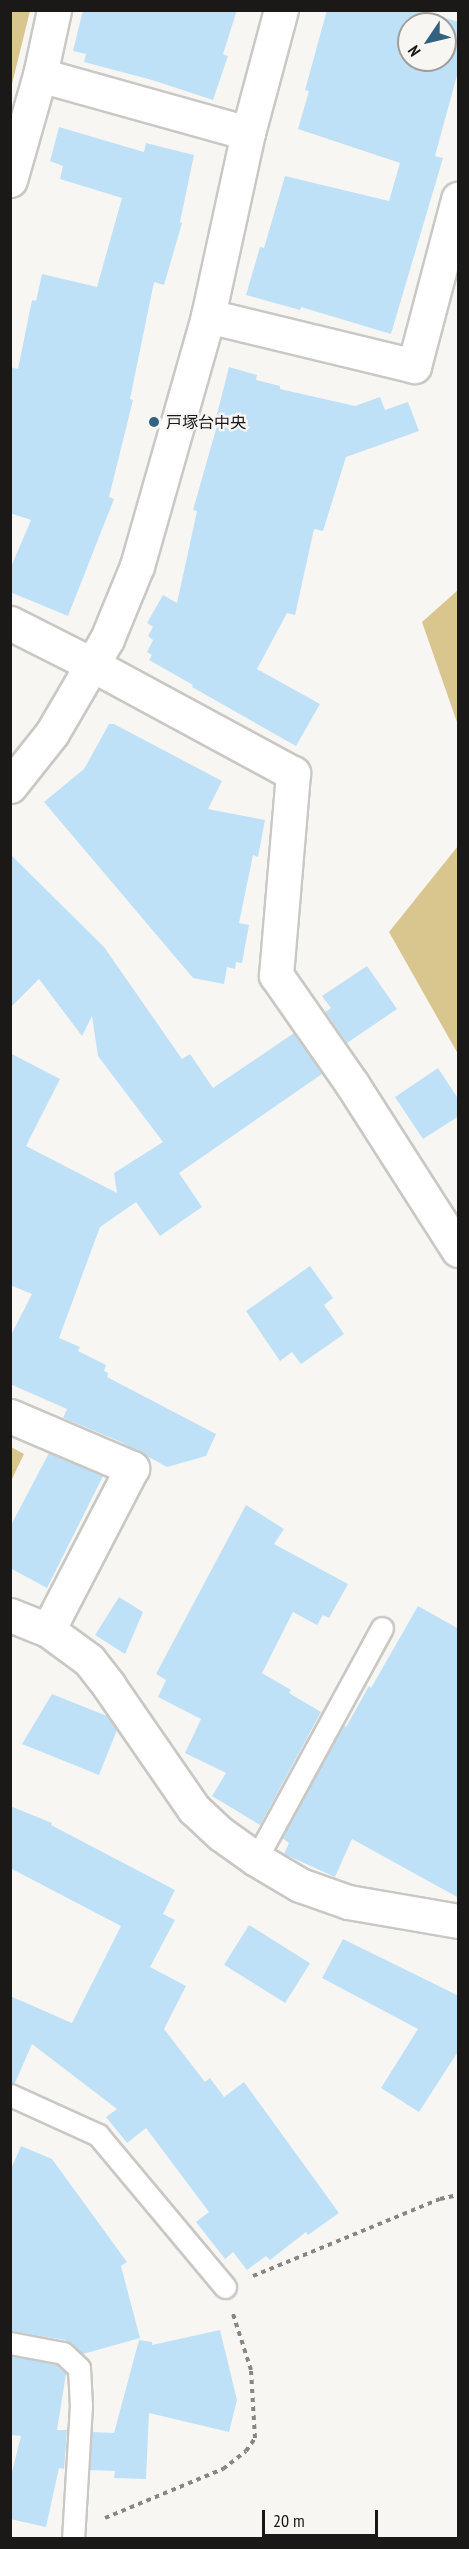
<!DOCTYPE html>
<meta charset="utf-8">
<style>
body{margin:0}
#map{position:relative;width:469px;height:2549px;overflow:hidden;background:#f8f6f3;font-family:"PT Sans Narrow","Noto Sans JP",sans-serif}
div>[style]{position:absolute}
.green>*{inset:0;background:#d9c68f}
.building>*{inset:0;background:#bfe1f8;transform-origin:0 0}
.path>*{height:4px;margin-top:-2px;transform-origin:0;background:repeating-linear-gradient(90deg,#888685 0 4.5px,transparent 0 9px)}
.roads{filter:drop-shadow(2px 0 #c9c8c4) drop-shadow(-2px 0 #c9c8c4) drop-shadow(0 2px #c9c8c4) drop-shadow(0 -2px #c9c8c4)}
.lane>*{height:21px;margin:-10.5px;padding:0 10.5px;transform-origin:10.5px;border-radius:10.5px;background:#fff}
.street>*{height:33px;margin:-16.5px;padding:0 16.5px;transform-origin:16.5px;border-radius:16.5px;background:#fff}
.secondary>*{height:33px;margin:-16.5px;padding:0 16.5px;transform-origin:16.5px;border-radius:16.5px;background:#fff}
.dots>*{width:16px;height:16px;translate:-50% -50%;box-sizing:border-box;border:3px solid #f8f6f3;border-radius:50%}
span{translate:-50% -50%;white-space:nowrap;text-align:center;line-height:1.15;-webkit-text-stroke:4.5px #f8f6f3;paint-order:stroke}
.poi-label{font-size:16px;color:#1a1918}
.left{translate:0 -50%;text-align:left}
.frame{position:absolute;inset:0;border:12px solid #1a1918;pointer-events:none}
.north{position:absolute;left:397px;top:12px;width:60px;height:60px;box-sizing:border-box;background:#f8f6f3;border:2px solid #9f9e9b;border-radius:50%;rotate:235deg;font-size:16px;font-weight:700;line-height:24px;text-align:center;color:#1a1918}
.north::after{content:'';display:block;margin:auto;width:21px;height:27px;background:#316280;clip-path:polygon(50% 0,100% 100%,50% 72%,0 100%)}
.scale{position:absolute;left:262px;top:2510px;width:116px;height:27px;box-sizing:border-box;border:3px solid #1a1918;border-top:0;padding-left:8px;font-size:18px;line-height:21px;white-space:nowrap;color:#1a1918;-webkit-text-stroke:4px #f8f6f3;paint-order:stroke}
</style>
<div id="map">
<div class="green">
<div style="clip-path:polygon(11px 10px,30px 11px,11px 88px,10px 11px)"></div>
<div style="clip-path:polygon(458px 590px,458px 725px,422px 622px)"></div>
<div style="clip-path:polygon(458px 846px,458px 1054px,389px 932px)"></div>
<div style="clip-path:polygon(11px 1447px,24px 1454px,11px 1481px)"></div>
</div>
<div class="building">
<div style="clip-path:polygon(83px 10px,237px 10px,223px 54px,228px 56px,213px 100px,152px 80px,84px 62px,86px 54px,73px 51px)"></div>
<div style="clip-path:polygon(evenodd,327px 10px,416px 10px,459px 22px,459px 68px,435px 156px,443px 158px,391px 334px,301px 307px,300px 310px,246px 295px,260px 247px,264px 248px,285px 176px,389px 201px,400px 163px,298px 129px,309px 91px,305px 90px,327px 10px,409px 24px,445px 24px,445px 60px,409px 60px,409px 24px)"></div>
<div style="clip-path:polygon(59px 127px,144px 152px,146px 143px,194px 155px,180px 222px,182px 223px,164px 285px,154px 282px,130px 399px,133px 400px,109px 497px,114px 499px,68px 616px,10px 592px,10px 569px,31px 520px,10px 513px,10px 367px,18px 369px,32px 300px,36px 301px,42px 274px,97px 287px,122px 198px,60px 179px,63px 166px,50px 161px)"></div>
<div style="clip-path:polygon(229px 367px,257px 375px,256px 380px,280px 386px,280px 389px,355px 406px,380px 397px,385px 410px,408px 402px,419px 431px,346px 457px,323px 531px,314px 529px,295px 615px,287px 613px,257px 669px,320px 704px,296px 746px,192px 687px,193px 685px,149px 660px,152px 655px,147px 652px,153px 640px,148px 636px,153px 627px,147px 623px,163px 595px,177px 603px,197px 511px,193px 510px,218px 422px,215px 422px)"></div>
<div style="clip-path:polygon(109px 724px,114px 724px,222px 781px,208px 809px,265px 820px,258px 857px,253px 855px,239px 923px,249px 925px,242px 963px,236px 962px,235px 969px,227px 967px,224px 984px,193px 978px,44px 802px,84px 769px)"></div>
<div style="clip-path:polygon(10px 854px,104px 947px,182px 1059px,190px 1054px,213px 1088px,294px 1033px,322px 1074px,179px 1173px,202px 1207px,160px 1236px,136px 1202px,100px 1227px,59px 1338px,80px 1347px,78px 1351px,106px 1365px,104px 1371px,108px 1373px,107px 1377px,216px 1434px,206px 1456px,167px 1467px,121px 1442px,66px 1419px,63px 1418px,67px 1409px,10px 1384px,10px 1337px,32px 1294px,10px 1285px,10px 1053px,60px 1079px,26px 1146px,117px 1193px,114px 1173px,163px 1142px,98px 1056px,92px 1016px,82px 1036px,39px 979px,10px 1008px)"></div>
<div style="clip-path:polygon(367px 966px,397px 1009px,347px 1043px,325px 1012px,331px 1008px,322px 996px)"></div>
<div style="clip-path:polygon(438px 1068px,459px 1100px,459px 1116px,423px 1139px,395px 1097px)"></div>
<div style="clip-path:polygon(310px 1266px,333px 1298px,324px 1305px,344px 1334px,301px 1364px,292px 1352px,280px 1361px,246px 1311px)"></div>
<div style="clip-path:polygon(49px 1453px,103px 1476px,47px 1588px,10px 1568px,10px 1527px)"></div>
<div style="clip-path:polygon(246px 1505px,284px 1529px,274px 1544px,348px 1584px,329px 1618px,323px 1615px,317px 1625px,293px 1612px,262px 1673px,291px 1690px,289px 1693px,321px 1712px,260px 1825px,212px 1796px,226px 1773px,185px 1753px,201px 1719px,158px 1697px,166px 1680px,156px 1674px)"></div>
<div style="clip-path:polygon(119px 1597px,143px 1612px,125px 1654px,95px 1635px)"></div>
<div style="clip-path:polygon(418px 1606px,459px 1629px,459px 1898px,352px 1839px,335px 1877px,284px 1854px,289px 1843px,282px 1838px,344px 1725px,346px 1727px,369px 1686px,371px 1688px)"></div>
<div style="clip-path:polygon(52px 1694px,107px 1716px,117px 1730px,99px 1775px,22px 1744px)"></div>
<div style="clip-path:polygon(10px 1806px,52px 1823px,51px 1825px,175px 1890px,163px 1914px,175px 1920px,150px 1967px,186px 1986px,164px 2029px,205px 2082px,210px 2078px,224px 2097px,244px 2082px,339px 2213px,308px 2235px,306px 2232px,270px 2260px,266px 2256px,247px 2270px,233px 2252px,225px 2259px,196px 2222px,209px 2212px,146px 2128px,127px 2143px,106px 2117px,117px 2109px,32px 2044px,15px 2083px,10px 2083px,10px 1996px,72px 2023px,121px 1926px,10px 1868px)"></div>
<div style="left:249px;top:1925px;width:72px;height:47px;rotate:32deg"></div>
<div style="clip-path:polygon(343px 1939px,459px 1996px,459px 2050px,419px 2112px,381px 2088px,418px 2029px,322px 1978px)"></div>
<div style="clip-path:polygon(21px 2146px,52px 2159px,127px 2262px,121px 2266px,140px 2338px,83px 2354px,65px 2340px,10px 2331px,10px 2171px)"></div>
<div style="clip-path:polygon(220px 2330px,237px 2400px,229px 2432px,149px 2413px,146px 2479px,114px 2478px,115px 2471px,90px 2470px,92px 2432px,114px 2433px,139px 2340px,152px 2342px,152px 2345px)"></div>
<div style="clip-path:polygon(10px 2356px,57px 2365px,66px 2374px,57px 2430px,67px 2430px,64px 2469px,59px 2468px,46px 2527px,10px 2519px,10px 2480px,21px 2436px,10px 2435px)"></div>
</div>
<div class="path">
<div style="left:253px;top:2276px;width:202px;rotate:-22.4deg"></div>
<div style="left:440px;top:2199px;width:18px;rotate:-13deg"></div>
<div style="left:105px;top:2518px;width:128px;rotate:-22.6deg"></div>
<div style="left:223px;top:2469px;width:29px;rotate:-38deg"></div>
<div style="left:246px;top:2451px;width:16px;rotate:-55deg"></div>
<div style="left:255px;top:2438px;width:68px;rotate:-93.4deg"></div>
<div style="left:251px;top:2370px;width:59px;rotate:-107.8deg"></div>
</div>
<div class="roads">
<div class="lane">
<div style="left:256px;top:1859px;width:263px;rotate:-61.4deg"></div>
<div style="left:10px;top:2095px;width:97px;rotate:24.4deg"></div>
<div style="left:98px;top:2135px;width:198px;rotate:50.1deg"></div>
<div style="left:10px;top:2343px;width:54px;rotate:10.7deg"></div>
<div style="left:63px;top:2353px;width:22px;rotate:43deg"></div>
<div style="left:79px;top:2368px;width:37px;rotate:87deg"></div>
<div style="left:81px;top:2405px;width:133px;rotate:93.4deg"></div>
</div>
<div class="street">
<div style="left:40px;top:75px;width:216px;rotate:15.6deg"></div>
<div style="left:10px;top:180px;width:109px;rotate:-74.1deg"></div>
<div style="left:40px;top:75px;width:66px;rotate:-77.8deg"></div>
<div style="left:208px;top:316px;width:212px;rotate:13.6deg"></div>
<div style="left:414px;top:366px;width:173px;rotate:-75.2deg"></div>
<div style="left:10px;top:623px;width:91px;rotate:26.8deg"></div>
<div style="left:352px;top:1084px;width:197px;rotate:57.4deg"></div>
<div style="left:10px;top:1416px;width:133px;rotate:23.1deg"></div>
<div style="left:132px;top:1468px;width:182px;rotate:117.4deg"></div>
<div style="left:10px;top:1615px;width:41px;rotate:21.5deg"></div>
<div style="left:48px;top:1630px;width:51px;rotate:36.2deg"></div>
<div style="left:89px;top:1660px;width:33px;rotate:52deg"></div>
<div style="left:109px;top:1686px;width:150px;rotate:55.4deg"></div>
<div style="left:194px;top:1809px;width:37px;rotate:43deg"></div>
<div style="left:221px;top:1834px;width:43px;rotate:35.5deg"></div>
<div style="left:256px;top:1859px;width:51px;rotate:30.6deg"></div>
<div style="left:300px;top:1885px;width:51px;rotate:19.5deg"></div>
<div style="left:348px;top:1902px;width:112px;rotate:9.8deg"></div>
</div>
<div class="secondary">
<div style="left:91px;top:664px;width:230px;rotate:28.4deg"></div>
<div style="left:293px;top:773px;width:203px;rotate:94.8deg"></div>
<div style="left:276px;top:975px;width:133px;rotate:55.1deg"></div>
<div style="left:10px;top:786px;width:68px;rotate:-51.6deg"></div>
<div style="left:52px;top:733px;width:109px;rotate:-59.7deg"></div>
<div style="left:107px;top:639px;width:79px;rotate:-67.7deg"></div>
<div style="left:137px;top:566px;width:260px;rotate:-74.1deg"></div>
<div style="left:208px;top:316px;width:187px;rotate:-77.7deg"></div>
<div style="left:248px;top:133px;width:127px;rotate:-75deg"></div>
</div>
</div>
<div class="dots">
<div style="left:154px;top:422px;background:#316280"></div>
</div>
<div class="poi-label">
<span class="left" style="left:166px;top:422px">戸塚台中央</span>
</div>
<div class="frame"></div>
<div class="north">N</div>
<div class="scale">20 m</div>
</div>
